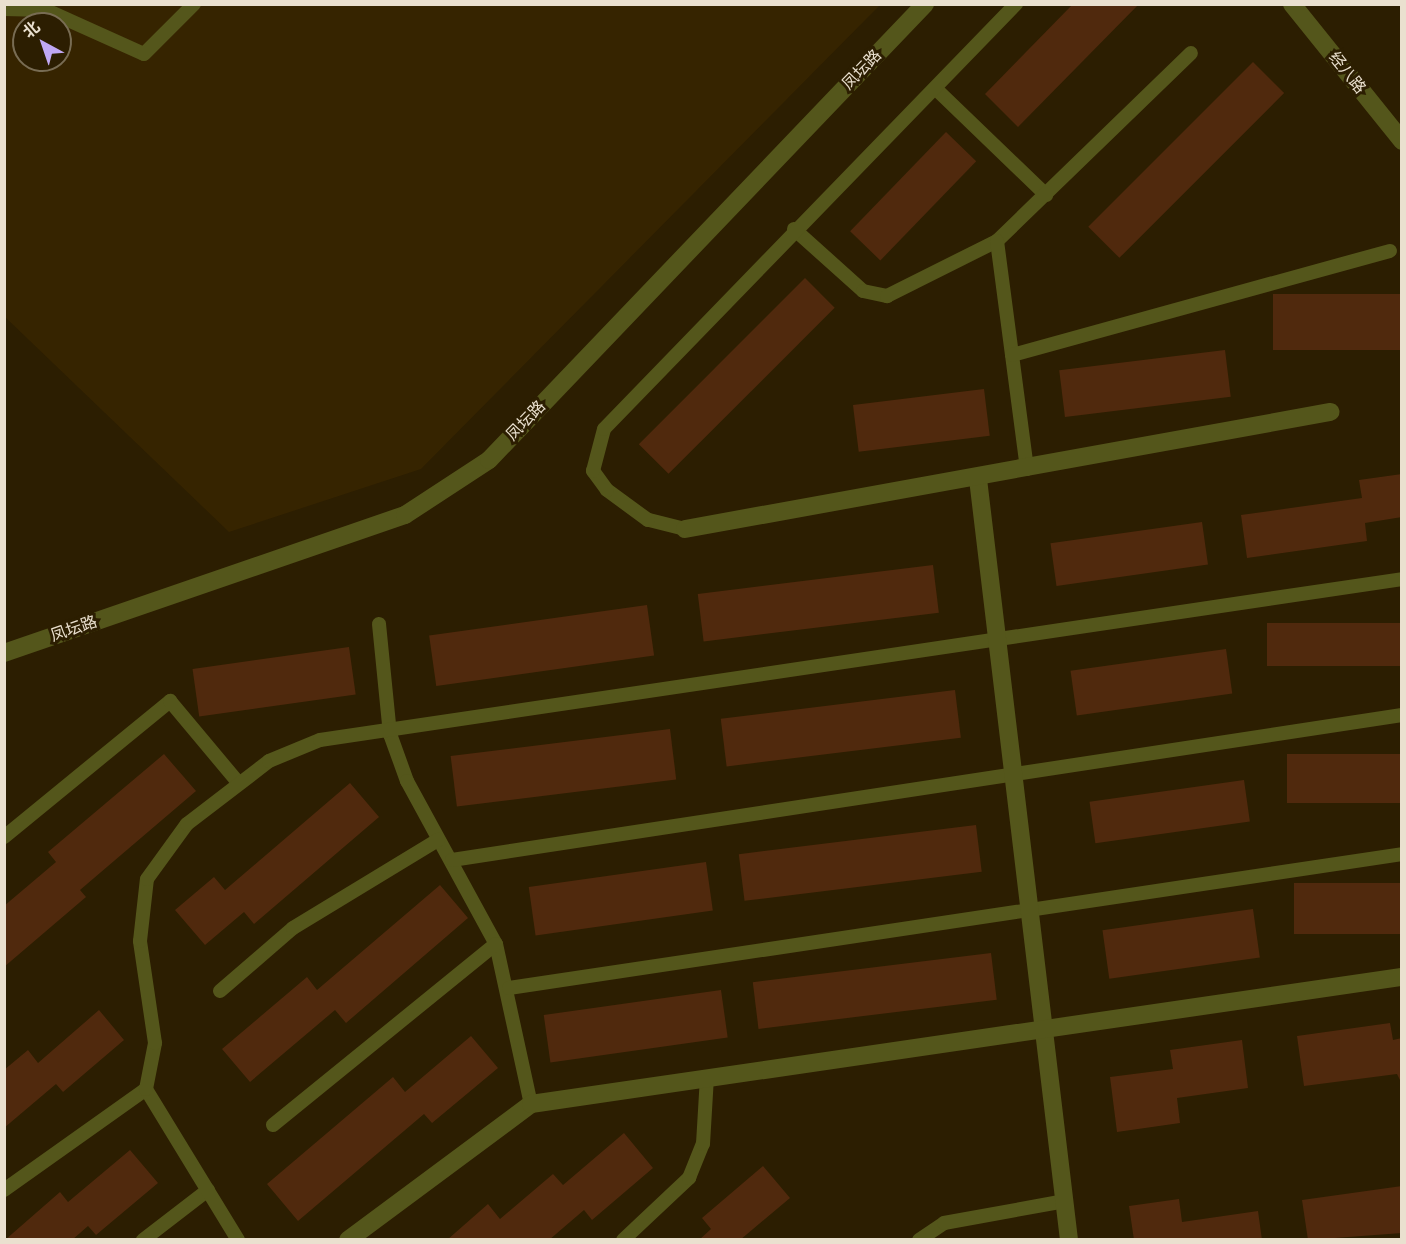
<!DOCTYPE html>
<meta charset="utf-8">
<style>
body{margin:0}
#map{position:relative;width:1406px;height:1244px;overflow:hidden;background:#2c1e01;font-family:Rubik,"Noto Sans SC",sans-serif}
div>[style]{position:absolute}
.built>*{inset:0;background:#362400}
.building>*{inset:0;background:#50290d;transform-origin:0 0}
.lane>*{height:14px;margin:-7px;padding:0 7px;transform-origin:7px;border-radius:7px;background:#54561b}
.street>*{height:18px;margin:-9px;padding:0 9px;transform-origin:9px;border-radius:9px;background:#54561b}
span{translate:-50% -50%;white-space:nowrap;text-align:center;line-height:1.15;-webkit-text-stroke:6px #2c1e01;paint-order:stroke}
.street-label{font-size:16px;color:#eae0cf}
.frame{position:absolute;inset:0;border:6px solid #eae0cf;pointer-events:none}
.north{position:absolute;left:12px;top:12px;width:60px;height:60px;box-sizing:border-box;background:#2c1e01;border:2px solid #786c53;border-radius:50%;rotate:320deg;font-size:16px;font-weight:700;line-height:24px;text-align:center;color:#eae0cf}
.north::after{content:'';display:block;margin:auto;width:21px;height:27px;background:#c0a8f4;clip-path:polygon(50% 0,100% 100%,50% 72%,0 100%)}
</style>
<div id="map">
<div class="built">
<div style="clip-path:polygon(evenodd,4px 5px,880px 5px,421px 469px,229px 532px,5px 317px,4px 5px,24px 24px,60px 24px,60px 60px,24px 60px,24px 24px)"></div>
</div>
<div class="building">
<div style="clip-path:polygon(1073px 4px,1139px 4px,1018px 127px,985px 94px)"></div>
<div style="left:1253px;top:62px;width:44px;height:233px;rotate:45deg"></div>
<div style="left:946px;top:132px;width:42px;height:138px;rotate:44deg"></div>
<div style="left:805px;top:278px;width:42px;height:235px;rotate:45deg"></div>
<div style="left:1402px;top:294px;width:56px;height:129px;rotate:90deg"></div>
<div style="left:1225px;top:350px;width:47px;height:167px;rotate:83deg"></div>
<div style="left:984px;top:389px;width:47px;height:132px;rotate:83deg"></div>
<div style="clip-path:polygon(1402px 474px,1402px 517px,1365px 523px,1367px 541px,1247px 558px,1241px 515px,1362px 498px,1359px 480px)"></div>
<div style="left:1202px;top:522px;width:43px;height:153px;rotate:82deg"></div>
<div style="left:933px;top:565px;width:48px;height:237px;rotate:83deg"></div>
<div style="left:647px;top:605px;width:51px;height:220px;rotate:82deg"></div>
<div style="left:1402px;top:623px;width:43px;height:135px;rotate:90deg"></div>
<div style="left:349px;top:647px;width:48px;height:158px;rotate:82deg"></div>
<div style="left:1226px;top:649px;width:45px;height:157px;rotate:82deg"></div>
<div style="left:955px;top:690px;width:48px;height:236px;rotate:83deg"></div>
<div style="left:670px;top:729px;width:51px;height:221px;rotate:83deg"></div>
<div style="clip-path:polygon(164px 754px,196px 791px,80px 890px,86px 897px,4px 967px,4px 906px,56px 862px,48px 852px)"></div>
<div style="left:1402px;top:754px;width:49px;height:115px;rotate:90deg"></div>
<div style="left:1244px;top:780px;width:42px;height:156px;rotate:82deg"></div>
<div style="clip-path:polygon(350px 783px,379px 817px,254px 924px,244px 912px,205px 945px,175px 910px,214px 877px,225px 890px)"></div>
<div style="left:976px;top:825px;width:47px;height:239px;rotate:83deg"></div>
<div style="left:706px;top:862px;width:49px;height:179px;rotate:82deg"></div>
<div style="left:1402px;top:883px;width:51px;height:108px;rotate:90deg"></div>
<div style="clip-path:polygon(440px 885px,468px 918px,346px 1023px,335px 1010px,250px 1082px,222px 1049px,307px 977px,317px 990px)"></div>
<div style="left:1253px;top:909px;width:49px;height:152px;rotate:82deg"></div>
<div style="left:991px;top:953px;width:47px;height:240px;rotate:83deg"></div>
<div style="left:721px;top:990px;width:48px;height:179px;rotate:82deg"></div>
<div style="clip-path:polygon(99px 1010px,124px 1040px,63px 1092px,56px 1084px,4px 1128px,4px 1070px,28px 1050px,38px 1063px)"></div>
<div style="clip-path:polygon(1390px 1023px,1393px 1040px,1402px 1038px,1402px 1084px,1397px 1074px,1304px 1086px,1297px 1036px)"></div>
<div style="clip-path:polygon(471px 1036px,498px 1068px,432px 1123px,424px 1114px,298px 1221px,267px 1184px,393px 1077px,405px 1092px)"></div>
<div style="clip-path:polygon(1242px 1040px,1248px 1088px,1177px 1098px,1180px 1123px,1117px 1132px,1110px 1077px,1173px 1069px,1170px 1050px)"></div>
<div style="clip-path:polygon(624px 1133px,653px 1168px,592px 1220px,584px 1210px,549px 1240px,447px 1240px,488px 1204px,500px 1219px,553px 1174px,563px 1185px)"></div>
<div style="clip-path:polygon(130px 1150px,158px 1183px,96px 1235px,88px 1226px,72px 1240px,5px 1240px,60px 1192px,68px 1202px)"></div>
<div style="clip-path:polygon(763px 1166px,790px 1198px,740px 1240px,699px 1240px,711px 1229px,702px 1218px)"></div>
<div style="clip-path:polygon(1402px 1186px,1402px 1233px,1308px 1240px,1302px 1200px)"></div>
<div style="clip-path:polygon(1179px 1199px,1182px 1222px,1258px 1211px,1262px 1240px,1134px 1240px,1129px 1206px)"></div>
</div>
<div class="lane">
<div style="left:4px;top:9px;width:42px;rotate:1.4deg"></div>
<div style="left:46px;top:10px;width:107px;rotate:24.2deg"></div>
<div style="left:144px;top:54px;width:71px;rotate:-45deg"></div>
<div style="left:936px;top:89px;width:153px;rotate:43.9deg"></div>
<div style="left:794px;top:229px;width:93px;rotate:41.9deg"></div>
<div style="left:863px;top:291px;width:25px;rotate:12deg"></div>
<div style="left:887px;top:296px;width:123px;rotate:-26.6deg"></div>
<div style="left:997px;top:241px;width:270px;rotate:-44.1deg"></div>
<div style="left:997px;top:241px;width:230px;rotate:82.5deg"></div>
<div style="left:1012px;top:355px;width:392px;rotate:-15.4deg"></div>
<div style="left:685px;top:529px;width:38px;rotate:-166deg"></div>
<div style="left:648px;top:520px;width:51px;rotate:-143.8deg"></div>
<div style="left:607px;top:490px;width:24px;rotate:-126deg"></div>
<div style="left:593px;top:471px;width:43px;rotate:-75.3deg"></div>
<div style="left:604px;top:429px;width:592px;rotate:-45.89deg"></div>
<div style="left:379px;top:624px;width:111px;rotate:84.3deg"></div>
<div style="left:390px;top:734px;width:50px;rotate:70.1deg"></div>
<div style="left:407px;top:781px;width:186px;rotate:61.4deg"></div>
<div style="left:496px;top:944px;width:164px;rotate:77.7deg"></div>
<div style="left:4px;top:837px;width:215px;rotate:-39.3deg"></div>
<div style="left:170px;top:701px;width:104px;rotate:50.1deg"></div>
<div style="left:452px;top:860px;width:961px;rotate:-8.68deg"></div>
<div style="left:509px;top:988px;width:903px;rotate:-8.53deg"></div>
<div style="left:220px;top:991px;width:96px;rotate:-40.8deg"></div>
<div style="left:293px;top:928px;width:170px;rotate:-31.3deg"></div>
<div style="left:273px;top:1125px;width:287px;rotate:-39.1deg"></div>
<div style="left:4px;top:1190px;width:174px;rotate:-35.4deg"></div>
<div style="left:143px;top:1240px;width:82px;rotate:-37.6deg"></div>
<div style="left:238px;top:1240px;width:177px;rotate:-121.4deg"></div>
<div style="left:146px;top:1089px;width:47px;rotate:-78.9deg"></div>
<div style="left:155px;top:1043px;width:103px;rotate:-98.4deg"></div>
<div style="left:140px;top:941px;width:62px;rotate:-83.6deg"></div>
<div style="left:147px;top:879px;width:68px;rotate:-54deg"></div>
<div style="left:187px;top:824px;width:103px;rotate:-37.5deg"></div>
<div style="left:269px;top:761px;width:55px;rotate:-22.4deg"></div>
<div style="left:320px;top:740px;width:1094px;rotate:-8.46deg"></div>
<div style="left:623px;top:1240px;width:91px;rotate:-43.2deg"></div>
<div style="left:689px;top:1178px;width:37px;rotate:-68deg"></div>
<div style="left:703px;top:1144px;width:67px;rotate:-86.6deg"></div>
<div style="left:919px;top:1240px;width:30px;rotate:-34deg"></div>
<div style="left:944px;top:1223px;width:123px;rotate:-10.3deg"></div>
</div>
<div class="street">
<div style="left:1292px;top:4px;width:176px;rotate:51.2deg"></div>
<div style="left:978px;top:479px;width:766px;rotate:83.18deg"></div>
<div style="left:685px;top:529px;width:656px;rotate:-10.28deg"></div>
<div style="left:4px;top:653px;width:424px;rotate:-19deg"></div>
<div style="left:405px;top:515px;width:100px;rotate:-33.2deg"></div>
<div style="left:489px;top:460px;width:631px;rotate:-46.28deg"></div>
<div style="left:348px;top:1240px;width:228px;rotate:-36.6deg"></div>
<div style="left:531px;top:1104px;width:880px;rotate:-8.3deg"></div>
</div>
<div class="street-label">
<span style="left:862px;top:70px;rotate:-46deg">凤坛路</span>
<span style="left:1347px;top:73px;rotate:51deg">经八路</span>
<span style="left:526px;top:421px;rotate:-46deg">凤坛路</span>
<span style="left:74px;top:629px;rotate:-19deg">凤坛路</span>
</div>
<div class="frame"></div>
<div class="north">北</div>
</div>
